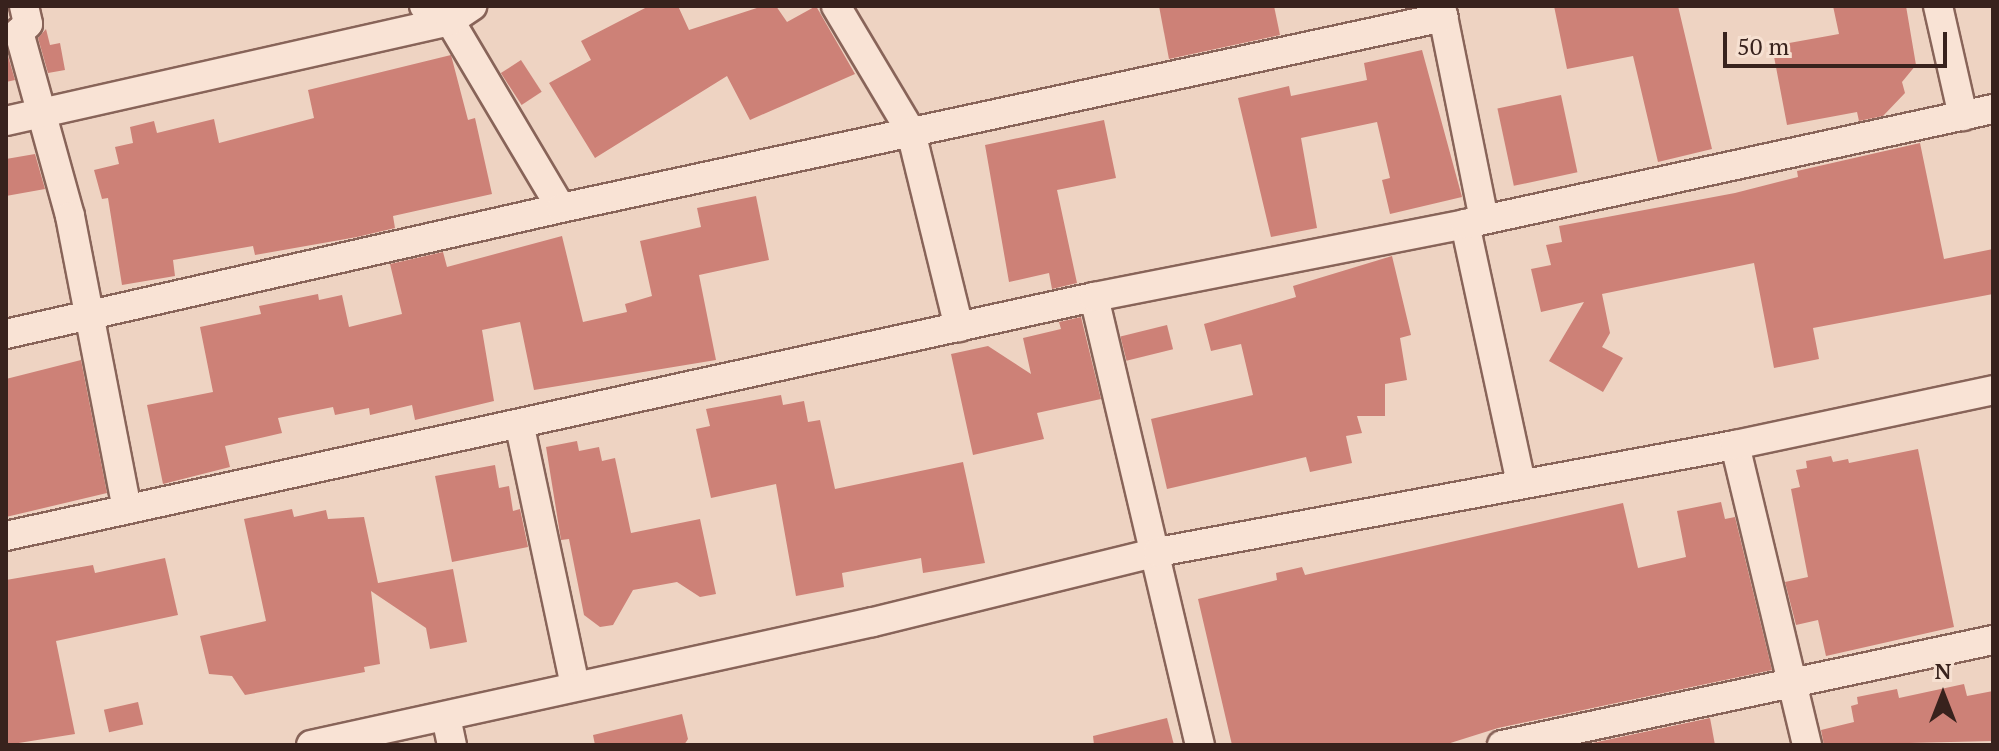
<!DOCTYPE html>
<style>
body{margin:0}
#map{position:relative;width:1999px;height:751px;overflow:hidden;background:#eed3c2;font-family:"PT Serif",serif}
div>[style]{position:absolute}
.building>*{inset:0;background:#cd8177;transform-origin:0 0}
.roads{filter:drop-shadow(2px 0 #886459) drop-shadow(-2px 0 #886459) drop-shadow(0 2px #886459) drop-shadow(0 -2px #886459)}
.minor>*{height:28px;margin:-14px;padding:0 14px;transform-origin:14px;border-radius:14px;background:#f9e3d5}
span{translate:-50% -50%;white-space:nowrap;text-align:center;line-height:1.15;-webkit-text-stroke:8px #f6e0d1;paint-order:stroke}
.frame{position:absolute;inset:0;border:8px solid #38221d;pointer-events:none}
.north{position:absolute;left:1903px;top:655px;width:80px;height:80px;-webkit-text-stroke:6px #f6e0d1;paint-order:stroke;rotate:0deg;font-size:22px;font-weight:700;line-height:32px;text-align:center;color:#38221d}
.north::after{content:'';display:block;margin:auto;width:28px;height:36px;background:#38221d;clip-path:polygon(50% 0,100% 100%,50% 72%,0 100%)}
.scale{position:absolute;left:1723px;top:32px;width:224px;height:36px;box-sizing:border-box;border:4px solid #38221d;border-top:0;padding-left:10px;font-size:24px;line-height:28px;white-space:nowrap;color:#38221d;-webkit-text-stroke:6px #f6e0d1;paint-order:stroke}
</style>
<div id="map">
<div class="building">
<div style="clip-path:polygon(649px 6px,678px 6px,689px 30px,763px 6px,776px 6px,787px 22px,816px 6px,855px 74px,750px 120px,727px 76px,595px 158px,549px 83px,591px 60px,581px 41px)"></div>
<div style="clip-path:polygon(1159px 6px,1274px 6px,1280px 35px,1169px 59px)"></div>
<div style="clip-path:polygon(1554px 6px,1678px 6px,1712px 149px,1658px 162px,1633px 56px,1567px 69px)"></div>
<div style="clip-path:polygon(1833px 6px,1906px 6px,1916px 65px,1902px 82px,1905px 93px,1883px 116px,1859px 121px,1857px 112px,1787px 125px,1772px 46px,1839px 34px)"></div>
<div style="clip-path:polygon(46px 29px,50px 45px,60px 43px,65px 70px,48px 73px,38px 38px)"></div>
<div style="clip-path:polygon(6px 49px,15px 80px,6px 82px)"></div>
<div style="clip-path:polygon(1422px 50px,1462px 197px,1390px 214px,1382px 180px,1390px 178px,1377px 122px,1301px 138px,1317px 228px,1271px 237px,1238px 98px,1289px 86px,1291px 96px,1367px 80px,1364px 63px)"></div>
<div style="clip-path:polygon(451px 55px,468px 120px,475px 118px,492px 194px,393px 216px,395px 228px,357px 237px,255px 255px,253px 246px,173px 260px,175px 276px,122px 285px,108px 198px,102px 199px,94px 170px,119px 164px,115px 147px,133px 143px,130px 127px,154px 121px,157px 133px,214px 119px,219px 143px,314px 118px,308px 90px)"></div>
<div style="left:521px;top:60px;width:38px;height:24px;rotate:57deg"></div>
<div style="left:1561px;top:95px;width:79px;height:65px;rotate:78deg"></div>
<div style="clip-path:polygon(1104px 120px,1116px 178px,1057px 190px,1077px 283px,1052px 289px,1049px 273px,1009px 282px,985px 145px)"></div>
<div style="clip-path:polygon(1920px 143px,1944px 259px,1993px 249px,1993px 294px,1813px 328px,1819px 359px,1774px 368px,1754px 263px,1602px 294px,1610px 333px,1602px 347px,1623px 358px,1603px 392px,1549px 361px,1584px 302px,1541px 312px,1531px 269px,1551px 265px,1546px 245px,1562px 242px,1559px 226px,1735px 193px,1798px 177px,1797px 171px)"></div>
<div style="clip-path:polygon(35px 154px,45px 189px,6px 196px,6px 159px)"></div>
<div style="clip-path:polygon(756px 196px,769px 260px,699px 275px,716px 360px,534px 390px,520px 322px,482px 330px,494px 401px,415px 420px,412px 405px,370px 415px,369px 408px,335px 415px,333px 407px,278px 418px,282px 433px,225px 446px,230px 467px,163px 484px,147px 405px,213px 392px,200px 327px,261px 314px,259px 306px,318px 294px,319px 300px,342px 295px,349px 327px,402px 314px,390px 264px,443px 252px,447px 267px,562px 236px,583px 322px,627px 312px,625px 304px,652px 296px,640px 241px,701px 227px,697px 208px)"></div>
<div style="clip-path:polygon(1392px 256px,1411px 335px,1400px 338px,1407px 380px,1385px 384px,1385px 416px,1357px 416px,1362px 433px,1346px 436px,1352px 463px,1310px 472px,1306px 457px,1167px 489px,1151px 419px,1253px 395px,1241px 344px,1211px 351px,1204px 324px,1296px 297px,1293px 286px)"></div>
<div style="clip-path:polygon(1081px 317px,1101px 399px,1037px 413px,1044px 439px,973px 455px,951px 354px,988px 346px,1031px 374px,1023px 338px,1061px 329px,1059px 322px)"></div>
<div style="left:1167px;top:325px;width:25px;height:48px;rotate:76deg"></div>
<div style="clip-path:polygon(81px 360px,107px 493px,6px 517px,6px 379px)"></div>
<div style="clip-path:polygon(781px 395px,783px 405px,804px 401px,808px 422px,820px 420px,835px 489px,963px 462px,985px 563px,923px 573px,921px 558px,842px 573px,844px 587px,796px 596px,776px 484px,711px 498px,696px 429px,710px 426px,706px 409px)"></div>
<div style="clip-path:polygon(577px 441px,579px 451px,599px 447px,602px 461px,615px 458px,631px 533px,700px 519px,716px 594px,700px 597px,677px 582px,633px 590px,613px 625px,600px 627px,584px 615px,569px 539px,561px 540px,546px 447px)"></div>
<div style="clip-path:polygon(1918px 449px,1954px 627px,1826px 656px,1818px 620px,1796px 625px,1785px 582px,1808px 577px,1791px 489px,1800px 487px,1796px 470px,1807px 468px,1806px 461px,1831px 456px,1833px 462px,1848px 459px,1849px 463px)"></div>
<div style="clip-path:polygon(495px 465px,499px 488px,509px 486px,513px 511px,520px 509px,528px 547px,452px 562px,435px 476px)"></div>
<div style="clip-path:polygon(1721px 502px,1725px 519px,1735px 517px,1772px 670px,1498px 728px,1444px 745px,1232px 745px,1198px 599px,1277px 580px,1276px 573px,1302px 567px,1305px 575px,1623px 503px,1638px 568px,1686px 557px,1677px 511px)"></div>
<div style="clip-path:polygon(292px 509px,294px 517px,326px 510px,328px 519px,364px 517px,378px 583px,453px 569px,467px 642px,430px 649px,426px 628px,371px 591px,380px 664px,364px 667px,365px 672px,245px 695px,232px 676px,209px 674px,200px 636px,266px 621px,244px 519px)"></div>
<div style="clip-path:polygon(165px 558px,178px 615px,56px 641px,75px 734px,6px 745px,6px 580px,93px 565px,95px 573px)"></div>
<div style="clip-path:polygon(1964px 684px,1967px 696px,1993px 691px,1993px 741px,1824px 745px,1821px 730px,1854px 722px,1851px 706px,1858px 704px,1857px 697px,1897px 689px,1899px 698px)"></div>
<div style="left:138px;top:702px;width:23px;height:35px;rotate:77deg"></div>
<div style="clip-path:polygon(682px 714px,688px 739px,684px 745px,595px 745px,593px 735px)"></div>
<div style="clip-path:polygon(1167px 718px,1174px 745px,1094px 745px,1093px 736px)"></div>
<div style="clip-path:polygon(1710px 718px,1715px 745px,1583px 745px)"></div>
</div>
<div class="roads">
<div class="minor">
<div style="left:24px;top:6px;width:18px;rotate:77deg"></div>
<div style="left:28px;top:24px;width:12px;rotate:138deg"></div>
<div style="left:19px;top:32px;width:191px;rotate:74.5deg"></div>
<div style="left:70px;top:216px;width:298px;rotate:79deg"></div>
<div style="left:424px;top:6px;width:30px;rotate:30deg"></div>
<div style="left:450px;top:21px;width:217px;rotate:59.3deg"></div>
<div style="left:836px;top:6px;width:147px;rotate:59.2deg"></div>
<div style="left:911px;top:132px;width:201px;rotate:76.2deg"></div>
<div style="left:1441px;top:6px;width:217px;rotate:78.6deg"></div>
<div style="left:1938px;top:6px;width:113px;rotate:77.2deg"></div>
<div style="left:6px;top:121px;width:455px;rotate:-12.7deg"></div>
<div style="left:450px;top:21px;width:27px;rotate:-34deg"></div>
<div style="left:1465px;top:224px;width:265px;rotate:77.8deg"></div>
<div style="left:1094px;top:297px;width:460px;rotate:76.7deg"></div>
<div style="left:6px;top:334px;width:569px;rotate:-12.79deg"></div>
<div style="left:561px;top:208px;width:903px;rotate:-12.21deg"></div>
<div style="left:520px;top:427px;width:265px;rotate:78deg"></div>
<div style="left:1735px;top:445px;width:309px;rotate:76.5deg"></div>
<div style="left:6px;top:536px;width:1114px;rotate:-12.39deg"></div>
<div style="left:1094px;top:297px;width:378px;rotate:-11.1deg"></div>
<div style="left:1465px;top:224px;width:540px;rotate:-12.29deg"></div>
<div style="left:446px;top:717px;width:29px;rotate:78deg"></div>
<div style="left:311px;top:745px;width:575px;rotate:-12.35deg"></div>
<div style="left:873px;top:622px;width:293px;rotate:-13.8deg"></div>
<div style="left:1158px;top:552px;width:587px;rotate:-10.51deg"></div>
<div style="left:1735px;top:445px;width:264px;rotate:-12deg"></div>
<div style="left:1502px;top:745px;width:502px;rotate:-12.07deg"></div>
</div>
</div>
<div class="frame"></div>
<div class="north">N</div>
<div class="scale">50 m</div>
</div>
